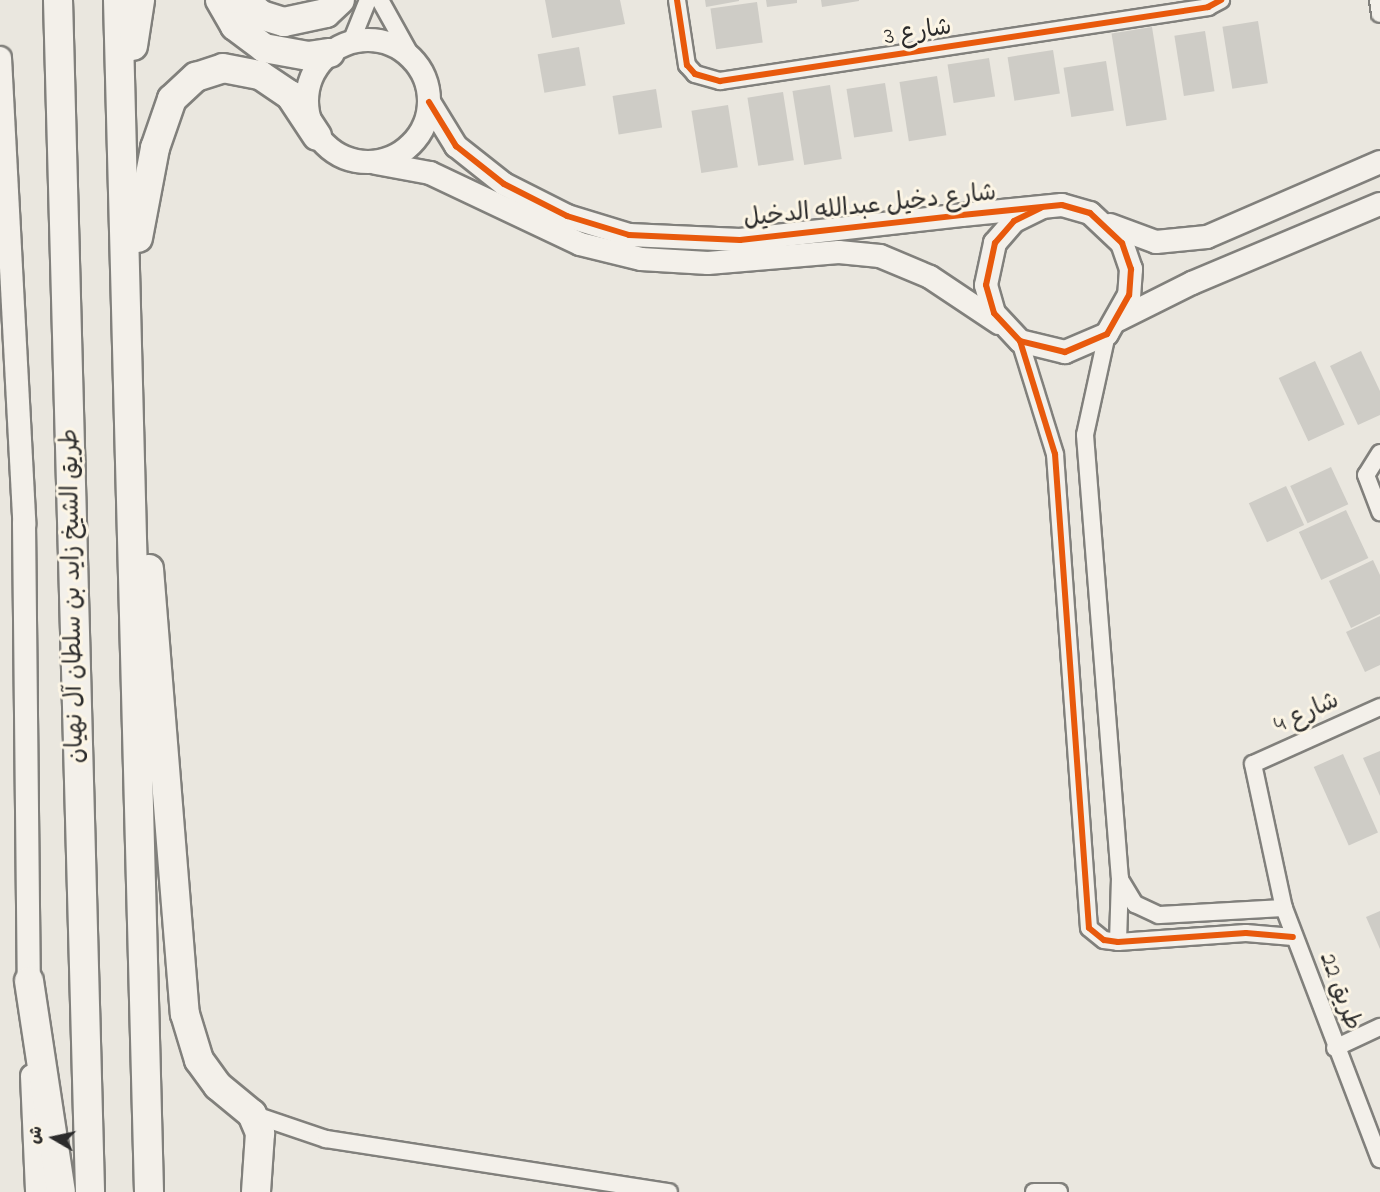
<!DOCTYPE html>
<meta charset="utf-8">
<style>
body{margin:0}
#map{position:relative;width:1380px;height:1192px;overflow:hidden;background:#eae7df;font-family:"Indie Flower","Playpen Sans Arabic",sans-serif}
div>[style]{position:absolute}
.building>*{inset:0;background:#ceccc6;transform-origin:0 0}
.roads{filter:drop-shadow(2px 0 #81807c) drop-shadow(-2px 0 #81807c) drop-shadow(0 2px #81807c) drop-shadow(0 -2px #81807c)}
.street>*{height:16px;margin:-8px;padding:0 8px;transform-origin:8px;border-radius:8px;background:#f3f0ea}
.secondary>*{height:22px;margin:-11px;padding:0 11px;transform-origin:11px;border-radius:11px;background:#f3f0ea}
.secondary>.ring{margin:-11px;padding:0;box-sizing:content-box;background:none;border:22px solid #f3f0ea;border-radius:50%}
.highway>*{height:28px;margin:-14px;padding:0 14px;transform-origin:14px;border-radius:14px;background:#f3f0ea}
.cycleway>*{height:6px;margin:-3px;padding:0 3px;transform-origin:3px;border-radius:3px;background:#e8590c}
span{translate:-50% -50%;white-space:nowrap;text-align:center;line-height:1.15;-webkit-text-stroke:6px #fcf5e5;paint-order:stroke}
.street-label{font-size:24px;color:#2b2b2b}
.north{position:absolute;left:24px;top:1108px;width:60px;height:60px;-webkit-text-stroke:4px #fcf5e5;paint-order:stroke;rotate:279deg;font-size:16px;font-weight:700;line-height:24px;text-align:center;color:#2b2b2b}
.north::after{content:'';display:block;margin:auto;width:21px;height:27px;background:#2b2b2b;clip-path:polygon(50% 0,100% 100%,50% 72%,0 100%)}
</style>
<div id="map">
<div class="building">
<div style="clip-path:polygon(545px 0,620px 0,625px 24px,552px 38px)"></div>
<div style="clip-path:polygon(705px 0,739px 0,739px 1px,706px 7px)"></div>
<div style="clip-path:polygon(766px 0,797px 0,797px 3px,767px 7px)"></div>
<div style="clip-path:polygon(821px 0,859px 0,859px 1px,822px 7px)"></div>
<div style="left:757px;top:2px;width:41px;height:47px;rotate:82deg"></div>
<div style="left:1258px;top:21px;width:63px;height:36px;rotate:81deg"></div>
<div style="left:1152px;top:27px;width:94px;height:41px;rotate:81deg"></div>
<div style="left:1205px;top:31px;width:61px;height:31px;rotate:81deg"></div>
<div style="left:579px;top:47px;width:39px;height:42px;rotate:80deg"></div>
<div style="left:1053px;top:50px;width:44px;height:46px;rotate:81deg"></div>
<div style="left:989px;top:58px;width:39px;height:42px;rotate:81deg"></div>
<div style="left:1106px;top:61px;width:50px;height:43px;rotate:81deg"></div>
<div style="left:937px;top:76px;width:60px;height:38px;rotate:81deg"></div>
<div style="left:885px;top:83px;width:49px;height:39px;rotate:81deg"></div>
<div style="left:830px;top:85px;width:75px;height:38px;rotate:81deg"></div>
<div style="left:656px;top:89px;width:39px;height:44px;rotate:81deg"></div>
<div style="left:783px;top:92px;width:69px;height:36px;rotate:81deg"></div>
<div style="left:728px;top:105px;width:63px;height:37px;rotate:81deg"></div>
<div style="clip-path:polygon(1361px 351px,1380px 391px,1380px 415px,1358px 425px,1330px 366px)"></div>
<div style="left:1315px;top:361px;width:70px;height:40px;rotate:65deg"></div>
<div style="left:1331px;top:467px;width:41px;height:45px;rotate:65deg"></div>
<div style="left:1286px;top:486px;width:43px;height:41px;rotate:65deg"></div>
<div style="left:1346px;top:510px;width:53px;height:52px;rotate:65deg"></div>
<div style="clip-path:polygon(1373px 560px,1380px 575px,1380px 614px,1351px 628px,1329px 581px)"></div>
<div style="clip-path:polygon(1380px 616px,1380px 665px,1365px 672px,1346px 632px)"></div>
<div style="clip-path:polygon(1380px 751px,1380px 796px,1363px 758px)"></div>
<div style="left:1343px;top:754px;width:86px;height:32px;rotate:66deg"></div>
<div style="clip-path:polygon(1380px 911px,1380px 949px,1366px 917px)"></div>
</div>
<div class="roads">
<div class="street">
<div style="left:380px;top:0;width:70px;rotate:60.9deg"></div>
<div style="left:677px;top:0;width:66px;rotate:81.3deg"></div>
<div style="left:687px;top:65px;width:12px;rotate:48deg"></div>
<div style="left:695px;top:74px;width:26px;rotate:16deg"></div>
<div style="left:720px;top:81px;width:494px;rotate:-8.6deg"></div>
<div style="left:1208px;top:7px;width:15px;rotate:-28deg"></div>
<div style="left:1378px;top:0;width:14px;rotate:82deg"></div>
<div style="left:351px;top:42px;width:45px;rotate:-68deg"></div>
<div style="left:1107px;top:334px;width:103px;rotate:102.3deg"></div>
<div style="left:1085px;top:435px;width:444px;rotate:85.5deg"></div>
<div style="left:1120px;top:878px;width:64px;rotate:91.8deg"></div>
<div style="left:1020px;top:341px;width:118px;rotate:72.8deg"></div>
<div style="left:1055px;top:454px;width:475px;rotate:85.9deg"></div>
<div style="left:1089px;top:928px;width:19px;rotate:39deg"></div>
<div style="left:1104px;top:940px;width:14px;rotate:8deg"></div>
<div style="left:1118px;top:942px;width:128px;rotate:-4deg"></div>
<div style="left:1246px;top:933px;width:47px;rotate:4.9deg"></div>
<div style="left:1380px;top:453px;width:26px;rotate:122deg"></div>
<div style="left:1366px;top:475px;width:40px;rotate:69deg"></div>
<div style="left:1380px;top:707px;width:139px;rotate:155.8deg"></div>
<div style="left:1253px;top:764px;width:147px;rotate:77.9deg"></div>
<div style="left:1284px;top:908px;width:269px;rotate:69.1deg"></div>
<div style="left:1121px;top:881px;width:27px;rotate:59deg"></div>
<div style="left:1135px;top:904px;width:26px;rotate:25deg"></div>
<div style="left:1159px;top:915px;width:125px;rotate:-3.2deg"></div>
<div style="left:1335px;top:1048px;width:50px;rotate:-25deg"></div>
<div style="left:252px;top:1114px;width:78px;rotate:18.7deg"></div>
<div style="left:326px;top:1139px;width:347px;rotate:8.8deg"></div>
<div style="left:1034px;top:1192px;width:25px"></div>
</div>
<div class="secondary">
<div class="ring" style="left:307px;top:40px;width:100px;height:100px"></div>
<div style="left:0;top:58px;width:466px;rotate:87deg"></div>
<div style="left:24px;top:523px;width:475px;rotate:89.4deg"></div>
<div style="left:429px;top:102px;width:52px;rotate:58.5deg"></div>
<div style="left:456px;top:146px;width:61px;rotate:38.4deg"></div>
<div style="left:504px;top:184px;width:71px;rotate:26.9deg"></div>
<div style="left:567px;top:216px;width:65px;rotate:17deg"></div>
<div style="left:629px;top:235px;width:111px;rotate:2.6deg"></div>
<div style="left:740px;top:240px;width:223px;rotate:-6.4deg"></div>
<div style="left:962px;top:215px;width:100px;rotate:-5.7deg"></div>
<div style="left:1062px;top:205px;width:29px;rotate:16deg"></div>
<div style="left:1090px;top:213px;width:44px;rotate:43.2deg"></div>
<div style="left:1122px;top:243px;width:28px;rotate:71deg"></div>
<div style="left:1131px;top:269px;width:26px;rotate:94deg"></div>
<div style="left:1129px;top:295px;width:45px;rotate:119.4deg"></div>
<div style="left:1107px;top:334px;width:46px;rotate:156.8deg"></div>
<div style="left:1065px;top:352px;width:46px;rotate:-166.3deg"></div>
<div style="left:1020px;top:341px;width:38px;rotate:-133deg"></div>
<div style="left:994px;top:313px;width:29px;rotate:-106deg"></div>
<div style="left:986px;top:285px;width:43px;rotate:-77.9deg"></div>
<div style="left:995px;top:243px;width:29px;rotate:-49deg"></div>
<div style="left:1014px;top:221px;width:30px;rotate:-26deg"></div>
<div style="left:376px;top:163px;width:55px;rotate:10.5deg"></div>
<div style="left:430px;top:173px;width:166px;rotate:25.3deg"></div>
<div style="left:580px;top:244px;width:63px;rotate:13.8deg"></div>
<div style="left:641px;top:259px;width:67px;rotate:3.4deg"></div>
<div style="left:708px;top:263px;width:131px;rotate:-4.8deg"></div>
<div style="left:839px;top:252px;width:41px;rotate:5.6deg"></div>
<div style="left:880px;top:256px;width:54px;rotate:22.8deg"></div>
<div style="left:930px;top:277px;width:83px;rotate:33.7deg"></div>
<div style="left:1110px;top:225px;width:49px;rotate:20.3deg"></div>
<div style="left:1156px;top:242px;width:51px;rotate:-5.6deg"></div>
<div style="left:1207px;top:237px;width:189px;rotate:-23.4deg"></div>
<div style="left:1118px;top:320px;width:83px;rotate:-26.6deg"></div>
<div style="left:1192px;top:283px;width:204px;rotate:-22.8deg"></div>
<div style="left:32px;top:1076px;width:116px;rotate:87.5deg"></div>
</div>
<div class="highway">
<div style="left:58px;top:0;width:1192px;rotate:88.46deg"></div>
<div style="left:118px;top:0;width:1192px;rotate:88.51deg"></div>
<div style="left:220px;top:0;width:30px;rotate:60deg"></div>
<div style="left:235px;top:26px;width:36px;rotate:37deg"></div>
<div style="left:264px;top:48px;width:45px;rotate:10.3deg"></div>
<div style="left:308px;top:56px;width:22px;rotate:-8deg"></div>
<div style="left:244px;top:0;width:23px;rotate:41deg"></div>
<div style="left:261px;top:15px;width:24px;rotate:17deg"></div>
<div style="left:284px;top:22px;width:43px;rotate:-12.1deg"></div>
<div style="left:326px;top:13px;width:19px;rotate:-43deg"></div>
<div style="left:133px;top:46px;width:47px;rotate:-81.3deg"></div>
<div style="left:138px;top:238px;width:92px;rotate:-79.3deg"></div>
<div style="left:155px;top:148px;width:52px;rotate:-70.9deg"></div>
<div style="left:172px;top:99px;width:33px;rotate:-43deg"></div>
<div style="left:196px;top:77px;width:28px;rotate:-18deg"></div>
<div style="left:223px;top:68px;width:38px;rotate:11deg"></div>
<div style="left:260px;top:75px;width:36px;rotate:34deg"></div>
<div style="left:290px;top:95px;width:49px;rotate:56.6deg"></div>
<div style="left:149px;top:569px;width:446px;rotate:85.4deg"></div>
<div style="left:185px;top:1014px;width:48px;rotate:73.1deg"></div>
<div style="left:199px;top:1060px;width:32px;rotate:54deg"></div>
<div style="left:218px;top:1086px;width:44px;rotate:39.5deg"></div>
<div style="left:252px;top:1114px;width:21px;rotate:67deg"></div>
<div style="left:260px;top:1133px;width:59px;rotate:93.9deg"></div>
<div style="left:29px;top:981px;width:213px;rotate:81.4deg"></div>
</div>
</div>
<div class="cycleway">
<div style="left:677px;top:0;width:66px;rotate:81.3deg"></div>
<div style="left:687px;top:65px;width:12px;rotate:48deg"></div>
<div style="left:695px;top:74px;width:26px;rotate:16deg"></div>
<div style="left:720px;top:81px;width:494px;rotate:-8.6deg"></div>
<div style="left:1208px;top:7px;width:15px;rotate:-28deg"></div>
<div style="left:429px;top:102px;width:52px;rotate:58.5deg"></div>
<div style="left:456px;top:146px;width:61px;rotate:38.4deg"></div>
<div style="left:504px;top:184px;width:71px;rotate:26.9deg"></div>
<div style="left:567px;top:216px;width:65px;rotate:17deg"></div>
<div style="left:629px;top:235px;width:111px;rotate:2.6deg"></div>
<div style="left:740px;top:240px;width:223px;rotate:-6.4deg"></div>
<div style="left:962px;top:215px;width:100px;rotate:-5.7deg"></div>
<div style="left:1062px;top:205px;width:29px;rotate:16deg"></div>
<div style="left:1090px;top:213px;width:44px;rotate:43.2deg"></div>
<div style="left:1122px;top:243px;width:28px;rotate:71deg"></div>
<div style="left:1131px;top:269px;width:26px;rotate:94deg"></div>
<div style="left:1129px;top:295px;width:45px;rotate:119.4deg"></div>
<div style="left:1107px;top:334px;width:46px;rotate:156.8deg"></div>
<div style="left:1065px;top:352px;width:46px;rotate:-166.3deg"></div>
<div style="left:1020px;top:341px;width:38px;rotate:-133deg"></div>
<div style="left:994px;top:313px;width:29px;rotate:-106deg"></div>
<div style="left:986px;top:285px;width:43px;rotate:-77.9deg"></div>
<div style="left:995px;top:243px;width:29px;rotate:-49deg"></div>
<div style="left:1014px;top:221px;width:30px;rotate:-26deg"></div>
<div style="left:1020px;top:341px;width:118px;rotate:72.8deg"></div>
<div style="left:1055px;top:454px;width:475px;rotate:85.9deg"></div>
<div style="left:1089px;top:928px;width:19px;rotate:39deg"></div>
<div style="left:1104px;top:940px;width:14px;rotate:8deg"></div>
<div style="left:1118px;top:942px;width:128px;rotate:-4deg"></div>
<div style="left:1246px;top:933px;width:47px;rotate:4.9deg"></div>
</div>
<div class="street-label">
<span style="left:918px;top:33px;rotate:-9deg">شارع 3</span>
<span style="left:870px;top:207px;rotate:-6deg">شارع دخيل عبدالله الدخيل</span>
<span style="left:74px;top:596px;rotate:-91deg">طريق الشيخ زايد بن سلطان آل نهيان</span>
<span style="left:1307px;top:714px;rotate:-24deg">شارع 4</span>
<span style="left:1339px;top:992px;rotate:70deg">طريق 22</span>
</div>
<div class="north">ش</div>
</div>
